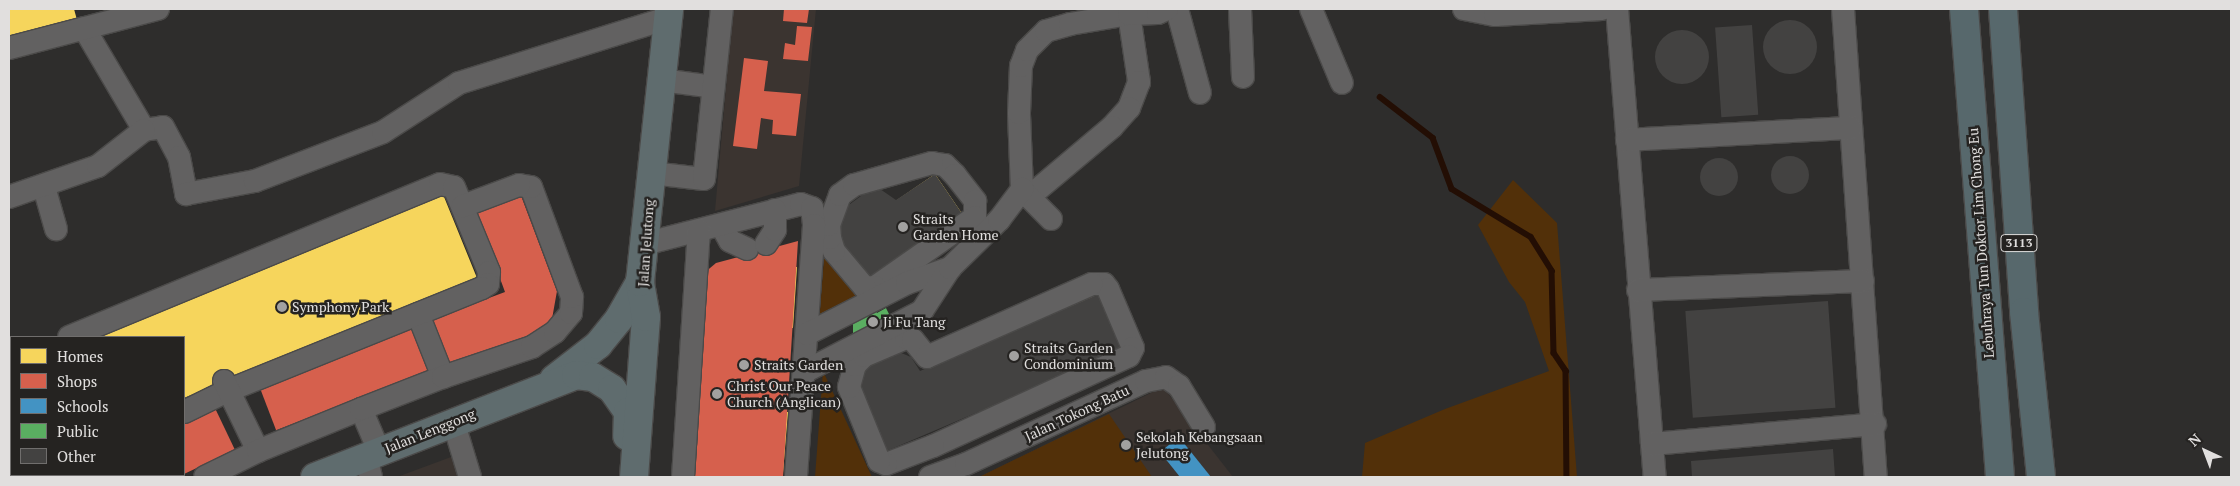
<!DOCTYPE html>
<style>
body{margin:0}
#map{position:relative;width:2240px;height:486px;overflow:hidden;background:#2e2d2c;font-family:"PT Serif",serif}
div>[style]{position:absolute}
.built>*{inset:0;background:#3b3430}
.green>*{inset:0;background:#523009}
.homes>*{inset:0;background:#f6d55c;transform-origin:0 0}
.shops>*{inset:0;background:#d6604d;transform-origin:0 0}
.schools>*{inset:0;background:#4393c3}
.public>*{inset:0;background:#5aae61}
.stream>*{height:5.5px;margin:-2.75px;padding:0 2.75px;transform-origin:2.75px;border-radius:2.75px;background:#230e04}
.building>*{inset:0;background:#434241;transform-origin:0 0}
.round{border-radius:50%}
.roads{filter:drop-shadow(1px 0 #4b4a49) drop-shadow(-1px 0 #4b4a49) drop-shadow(0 1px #4b4a49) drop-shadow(0 -1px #4b4a49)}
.minor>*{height:22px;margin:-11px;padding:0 11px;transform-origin:11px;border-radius:11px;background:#626161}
.major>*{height:28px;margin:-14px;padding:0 14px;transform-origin:14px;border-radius:14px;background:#5f6c6e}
.highway>*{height:28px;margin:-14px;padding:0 14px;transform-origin:14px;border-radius:14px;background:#57686c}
.dots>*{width:14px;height:14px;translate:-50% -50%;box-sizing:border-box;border:2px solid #252321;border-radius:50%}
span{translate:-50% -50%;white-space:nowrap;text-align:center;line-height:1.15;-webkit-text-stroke:5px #252321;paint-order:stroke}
.shield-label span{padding:1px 4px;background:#252321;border:1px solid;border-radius:4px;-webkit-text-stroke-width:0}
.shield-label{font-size:12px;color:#e1dfde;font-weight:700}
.poi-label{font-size:14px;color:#e1dfde}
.left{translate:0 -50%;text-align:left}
.street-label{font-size:14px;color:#e1dfde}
.frame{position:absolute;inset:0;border:10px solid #e1dfde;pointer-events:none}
.legend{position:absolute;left:10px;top:336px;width:175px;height:140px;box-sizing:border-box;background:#252321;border:1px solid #706e6d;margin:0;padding:6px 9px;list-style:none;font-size:15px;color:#e1dfde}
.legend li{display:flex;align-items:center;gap:10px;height:25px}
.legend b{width:25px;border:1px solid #706e6d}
.north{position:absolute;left:2180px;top:426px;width:50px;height:50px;-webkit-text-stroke:4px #252321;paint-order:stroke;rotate:317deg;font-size:14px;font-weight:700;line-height:20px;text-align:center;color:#e1dfde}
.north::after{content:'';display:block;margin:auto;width:18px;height:22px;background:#e1dfde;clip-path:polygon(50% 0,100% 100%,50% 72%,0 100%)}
</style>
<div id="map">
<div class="built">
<div style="clip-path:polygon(733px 9px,816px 9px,799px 186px,715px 211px)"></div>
<div style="clip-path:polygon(1163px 387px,1233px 477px,979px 477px)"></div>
<div style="clip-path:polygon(470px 450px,478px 477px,397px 477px)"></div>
</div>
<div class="green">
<div style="clip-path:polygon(1513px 180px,1557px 223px,1577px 477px,1362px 477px,1365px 443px,1445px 409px,1549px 371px,1525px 302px,1509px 282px,1478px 225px)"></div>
<div style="clip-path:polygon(834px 257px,863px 299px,819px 323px,824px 259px)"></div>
<div style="clip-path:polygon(823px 371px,872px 477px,815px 477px)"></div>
<div style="clip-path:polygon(1109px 414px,1152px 477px,979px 477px)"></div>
</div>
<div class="homes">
<div style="clip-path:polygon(9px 9px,74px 9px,77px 20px,9px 38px)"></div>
<div style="clip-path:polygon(935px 174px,963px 215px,866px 282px,839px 243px,861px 228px,859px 226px,864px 223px,860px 218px,875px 208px,878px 213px)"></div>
<div style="clip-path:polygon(440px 187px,477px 278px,184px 398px,184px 337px,83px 337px)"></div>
<div style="clip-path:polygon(716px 263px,797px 267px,793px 328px,745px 325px,746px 311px,739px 311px,738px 328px,699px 325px,703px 274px,715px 275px)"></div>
<div style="clip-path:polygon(1099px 294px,1123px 350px,1086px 365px,1081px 353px,1067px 359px,1072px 371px,1012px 397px,1007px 384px,994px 389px,999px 403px,966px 416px,943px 361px)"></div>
<div style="left:11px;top:367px;width:103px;height:2px;rotate:90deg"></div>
<div style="clip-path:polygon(695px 403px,734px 405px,732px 422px,739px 423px,740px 409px,788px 412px,783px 473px,702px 467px,703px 454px,691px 454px)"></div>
</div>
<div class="shops">
<div style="clip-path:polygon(784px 9px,809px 9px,807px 23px,783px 21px)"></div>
<div style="clip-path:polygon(797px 26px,812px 27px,808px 61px,783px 59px,785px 43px,795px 45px)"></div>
<div style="clip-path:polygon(744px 58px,768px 61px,764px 91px,801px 94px,796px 136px,772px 134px,773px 120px,761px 118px,757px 149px,733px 146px)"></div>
<div style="clip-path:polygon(520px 193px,557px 291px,552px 319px,533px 336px,447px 367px,430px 320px,505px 292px,475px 210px)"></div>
<div style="clip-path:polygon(798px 241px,783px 477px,690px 477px,703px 274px,716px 263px)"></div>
<div style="left:416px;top:323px;width:50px;height:169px;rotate:69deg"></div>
<div style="clip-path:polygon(214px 406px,235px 450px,184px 474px,184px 421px)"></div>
<div style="clip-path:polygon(73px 475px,183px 475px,68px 477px)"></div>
</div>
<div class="schools">
<div style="clip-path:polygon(1179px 437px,1211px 477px,1180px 477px,1160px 452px)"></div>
</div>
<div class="public">
<div style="clip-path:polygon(873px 306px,877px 313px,886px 308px,893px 322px,853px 334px,853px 323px)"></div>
</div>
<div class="stream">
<div style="left:1380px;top:97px;width:67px;rotate:37.7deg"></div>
<div style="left:1433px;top:138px;width:54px;rotate:69.6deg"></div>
<div style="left:1452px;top:189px;width:92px;rotate:31.3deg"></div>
<div style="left:1531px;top:237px;width:40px;rotate:58deg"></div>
<div style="left:1552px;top:271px;width:82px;rotate:88.6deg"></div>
<div style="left:1554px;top:353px;width:22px;rotate:56deg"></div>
<div style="left:1566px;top:371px;width:106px;rotate:89.5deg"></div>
</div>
<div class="building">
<div class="round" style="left:1763px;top:20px;width:54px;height:54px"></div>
<div style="left:1752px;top:25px;width:90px;height:37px;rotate:86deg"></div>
<div class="round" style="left:1655px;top:30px;width:54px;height:54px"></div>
<div class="round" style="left:1771px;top:156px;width:38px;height:38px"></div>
<div class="round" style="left:1700px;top:158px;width:38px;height:38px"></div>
<div style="clip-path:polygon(935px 174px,963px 215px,866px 282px,839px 243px,838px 223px,846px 207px,865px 193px,880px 189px,896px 200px)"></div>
<div style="clip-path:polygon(1099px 294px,1123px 350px,882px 453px,858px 398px,861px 370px,899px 352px,911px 357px,920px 371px)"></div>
<div style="left:1828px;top:301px;width:107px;height:143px;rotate:86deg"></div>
<div style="clip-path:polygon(1833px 449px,1835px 477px,1692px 477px,1691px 461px)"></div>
</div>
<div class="roads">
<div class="minor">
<div style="left:1177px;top:9px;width:87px;rotate:74.7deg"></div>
<div style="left:1240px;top:9px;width:68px;rotate:87.5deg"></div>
<div style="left:1311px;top:9px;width:80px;rotate:67.3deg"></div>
<div style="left:1464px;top:9px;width:32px;rotate:11deg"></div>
<div style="left:1495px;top:15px;width:107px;rotate:-3.2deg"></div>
<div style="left:1617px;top:9px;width:470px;rotate:85.4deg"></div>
<div style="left:1843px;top:9px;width:469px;rotate:86deg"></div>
<div style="left:1129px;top:14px;width:69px;rotate:81.6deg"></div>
<div style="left:1139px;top:82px;width:28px;rotate:111deg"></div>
<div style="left:1129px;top:108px;width:25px;rotate:132deg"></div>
<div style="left:1112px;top:127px;width:109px;rotate:139.9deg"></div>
<div style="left:1029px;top:197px;width:11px;rotate:-131deg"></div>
<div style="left:1022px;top:189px;width:76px;rotate:-92.3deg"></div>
<div style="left:1019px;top:113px;width:47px;rotate:-87.6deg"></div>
<div style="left:1021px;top:66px;width:17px;rotate:-69deg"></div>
<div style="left:1027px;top:50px;width:27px;rotate:-45deg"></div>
<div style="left:1046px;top:31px;width:25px;rotate:-16deg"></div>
<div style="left:1070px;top:24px;width:60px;rotate:-9.6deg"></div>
<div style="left:1129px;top:14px;width:29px;rotate:-2deg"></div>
<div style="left:1158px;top:13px;width:10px;rotate:-24deg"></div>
<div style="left:84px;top:28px;width:118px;rotate:59.5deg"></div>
<div style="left:144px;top:130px;width:19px;rotate:-9deg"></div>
<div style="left:163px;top:127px;width:34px;rotate:62deg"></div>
<div style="left:179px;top:157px;width:38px;rotate:79deg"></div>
<div style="left:186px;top:194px;width:70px;rotate:-10.7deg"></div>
<div style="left:255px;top:181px;width:137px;rotate:-20.9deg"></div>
<div style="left:383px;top:132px;width:90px;rotate:-32.8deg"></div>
<div style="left:459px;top:83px;width:219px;rotate:-17.3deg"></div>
<div style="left:9px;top:48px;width:154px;rotate:-14.7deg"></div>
<div style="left:661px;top:80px;width:53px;rotate:7.5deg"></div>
<div style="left:1627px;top:140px;width:224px;rotate:-3.1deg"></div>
<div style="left:932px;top:163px;width:13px;rotate:9deg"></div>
<div style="left:945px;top:165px;width:14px;rotate:45deg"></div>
<div style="left:955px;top:175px;width:33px;rotate:52deg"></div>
<div style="left:975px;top:201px;width:16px;rotate:90deg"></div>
<div style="left:975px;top:217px;width:122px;rotate:145deg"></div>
<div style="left:875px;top:287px;width:10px;rotate:174deg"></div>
<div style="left:865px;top:288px;width:48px;rotate:-130deg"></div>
<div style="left:834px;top:251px;width:14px;rotate:-107deg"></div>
<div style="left:830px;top:238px;width:13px;rotate:-94deg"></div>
<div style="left:829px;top:225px;width:32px;rotate:-70deg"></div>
<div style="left:840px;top:195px;width:17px;rotate:-36deg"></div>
<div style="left:854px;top:185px;width:81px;rotate:-15.8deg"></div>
<div style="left:651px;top:173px;width:53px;rotate:6.5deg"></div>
<div style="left:704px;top:179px;width:171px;rotate:-84deg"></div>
<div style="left:44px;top:187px;width:44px;rotate:74.1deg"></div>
<div style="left:9px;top:197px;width:94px;rotate:-19.2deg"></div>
<div style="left:98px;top:166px;width:58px;rotate:-38deg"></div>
<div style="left:1029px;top:197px;width:31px;rotate:45deg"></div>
<div style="left:721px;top:225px;width:18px;rotate:61deg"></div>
<div style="left:730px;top:241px;width:19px;rotate:25deg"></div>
<div style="left:644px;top:244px;width:162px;rotate:-14.3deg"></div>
<div style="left:801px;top:204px;width:12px;rotate:20deg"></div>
<div style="left:812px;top:208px;width:17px;rotate:83deg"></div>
<div style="left:814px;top:225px;width:253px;rotate:94.1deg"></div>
<div style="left:766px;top:244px;width:17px;rotate:-57deg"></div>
<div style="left:775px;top:230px;width:20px;rotate:-90deg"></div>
<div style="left:1092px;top:284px;width:12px"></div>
<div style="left:1104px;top:284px;width:6px;rotate:51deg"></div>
<div style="left:1108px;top:289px;width:64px;rotate:67deg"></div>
<div style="left:1133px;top:348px;width:9px;rotate:117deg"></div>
<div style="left:1129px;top:356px;width:216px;rotate:155.3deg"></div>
<div style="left:933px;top:446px;width:50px;rotate:159deg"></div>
<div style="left:886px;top:464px;width:8px;rotate:-157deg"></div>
<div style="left:879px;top:461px;width:80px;rotate:-112.1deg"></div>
<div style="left:849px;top:387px;width:23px;rotate:-75deg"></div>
<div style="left:855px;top:365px;width:13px;rotate:-45deg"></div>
<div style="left:864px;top:356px;width:46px;rotate:-23.2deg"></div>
<div style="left:906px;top:338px;width:7px;rotate:16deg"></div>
<div style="left:913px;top:340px;width:22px;rotate:51deg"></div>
<div style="left:927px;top:357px;width:180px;rotate:-23.9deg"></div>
<div style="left:1638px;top:290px;width:225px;rotate:-2.3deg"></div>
<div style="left:418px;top:314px;width:68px;rotate:68.4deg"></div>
<div style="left:807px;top:334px;width:112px;rotate:-27deg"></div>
<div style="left:907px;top:283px;width:46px;rotate:-19.2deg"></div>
<div style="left:69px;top:337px;width:401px;rotate:-22.4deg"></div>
<div style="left:440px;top:184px;width:14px;rotate:12deg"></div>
<div style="left:454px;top:187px;width:92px;rotate:67.6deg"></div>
<div style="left:489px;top:272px;width:12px;rotate:95deg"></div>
<div style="left:488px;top:284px;width:7px;rotate:146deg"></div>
<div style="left:482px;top:288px;width:273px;rotate:158deg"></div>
<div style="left:229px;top:390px;width:50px;rotate:153.9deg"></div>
<div style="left:9px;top:362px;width:2px;rotate:-27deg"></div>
<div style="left:804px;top:372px;width:133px;rotate:-27.3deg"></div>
<div style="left:922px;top:311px;width:51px;rotate:-56.9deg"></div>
<div style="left:950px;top:268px;width:69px;rotate:-44.4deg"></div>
<div style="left:999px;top:220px;width:39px;rotate:-53deg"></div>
<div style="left:224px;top:381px;width:78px;rotate:64.1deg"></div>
<div style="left:361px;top:409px;width:46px;rotate:66.8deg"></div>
<div style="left:453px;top:421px;width:59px;rotate:73.1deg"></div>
<div style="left:1652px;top:444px;width:224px;rotate:-5.1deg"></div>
<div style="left:366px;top:457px;width:21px;rotate:76deg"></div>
<div style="left:48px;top:477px;width:5px;rotate:-22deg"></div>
<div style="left:205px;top:477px;width:59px;rotate:-26.1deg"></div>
<div style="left:258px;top:451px;width:111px;rotate:-22.2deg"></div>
<div style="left:361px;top:409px;width:88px;rotate:-21.3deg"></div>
<div style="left:443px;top:377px;width:94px;rotate:-18.6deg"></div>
<div style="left:532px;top:347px;width:27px;rotate:-33deg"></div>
<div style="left:555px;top:332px;width:25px;rotate:-50deg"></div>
<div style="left:571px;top:313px;width:16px;rotate:-86deg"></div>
<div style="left:572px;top:297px;width:117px;rotate:-110.4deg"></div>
<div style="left:531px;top:187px;width:12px;rotate:-171deg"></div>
<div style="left:519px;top:185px;width:60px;rotate:159.4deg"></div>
<div style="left:683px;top:477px;width:247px;rotate:-86.3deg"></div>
<div style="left:930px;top:477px;width:38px;rotate:-20deg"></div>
<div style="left:966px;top:464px;width:198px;rotate:-24.8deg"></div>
<div style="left:1146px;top:381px;width:20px;rotate:-11deg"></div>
<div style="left:1166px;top:377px;width:16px;rotate:35deg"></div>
<div style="left:1179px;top:386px;width:48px;rotate:58.6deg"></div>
</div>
<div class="major">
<div style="left:554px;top:379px;width:56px;rotate:-37.7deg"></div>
<div style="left:598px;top:345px;width:33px;rotate:-51deg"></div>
<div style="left:619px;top:319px;width:43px;rotate:-60.4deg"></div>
<div style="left:315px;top:477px;width:280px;rotate:-21.3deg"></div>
<div style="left:576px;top:375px;width:17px;rotate:7deg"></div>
<div style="left:593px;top:377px;width:22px;rotate:32deg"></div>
<div style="left:612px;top:389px;width:28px;rotate:55deg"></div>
<div style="left:628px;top:412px;width:24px;rotate:92deg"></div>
<div style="left:634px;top:477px;width:160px;rotate:-85.7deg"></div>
<div style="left:646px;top:317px;width:36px;rotate:-100deg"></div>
<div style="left:640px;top:282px;width:275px;rotate:-83.9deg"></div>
</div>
<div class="highway">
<div style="left:1964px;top:9px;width:469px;rotate:85.6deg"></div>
<div style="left:2003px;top:9px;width:304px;rotate:86deg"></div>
<div style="left:2024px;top:312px;width:166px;rotate:84.1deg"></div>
</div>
</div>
<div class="dots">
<div style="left:903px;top:227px;background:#a2a1a0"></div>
<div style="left:282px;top:307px;background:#a2a1a0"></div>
<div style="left:873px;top:322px;background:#a2a1a0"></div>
<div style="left:1014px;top:356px;background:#a2a1a0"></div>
<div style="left:744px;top:365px;background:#a2a1a0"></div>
<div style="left:717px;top:394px;background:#a2a1a0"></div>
<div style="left:1126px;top:445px;background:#a2a1a0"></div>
</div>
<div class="shield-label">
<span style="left:2019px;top:243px">3113</span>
</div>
<div class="poi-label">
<span class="left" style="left:913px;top:227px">Straits<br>Garden Home</span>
<span class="left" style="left:292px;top:307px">Symphony Park</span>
<span class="left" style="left:883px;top:322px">Ji Fu Tang</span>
<span class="left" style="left:1024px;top:356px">Straits Garden<br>Condominium</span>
<span class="left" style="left:754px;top:365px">Straits Garden</span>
<span class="left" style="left:727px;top:394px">Christ Our Peace<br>Church (Anglican)</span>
<span class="left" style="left:1136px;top:445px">Sekolah Kebangsaan<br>Jelutong</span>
</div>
<div class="street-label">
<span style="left:646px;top:243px;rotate:-86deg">Jalan Jelutong</span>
<span style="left:1981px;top:243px;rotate:-94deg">Lebuhraya Tun Doktor Lim Chong Eu</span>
<span style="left:1077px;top:413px;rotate:-25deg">Jalan Tokong Batu</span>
<span style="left:430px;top:431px;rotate:-22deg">Jalan Lenggong</span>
</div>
<div class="frame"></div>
<ul class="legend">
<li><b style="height:14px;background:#f6d55c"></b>Homes</li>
<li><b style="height:14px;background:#d6604d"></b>Shops</li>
<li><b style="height:14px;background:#4393c3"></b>Schools</li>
<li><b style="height:14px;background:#5aae61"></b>Public</li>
<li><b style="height:14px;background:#434241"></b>Other</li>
</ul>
<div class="north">N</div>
</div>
